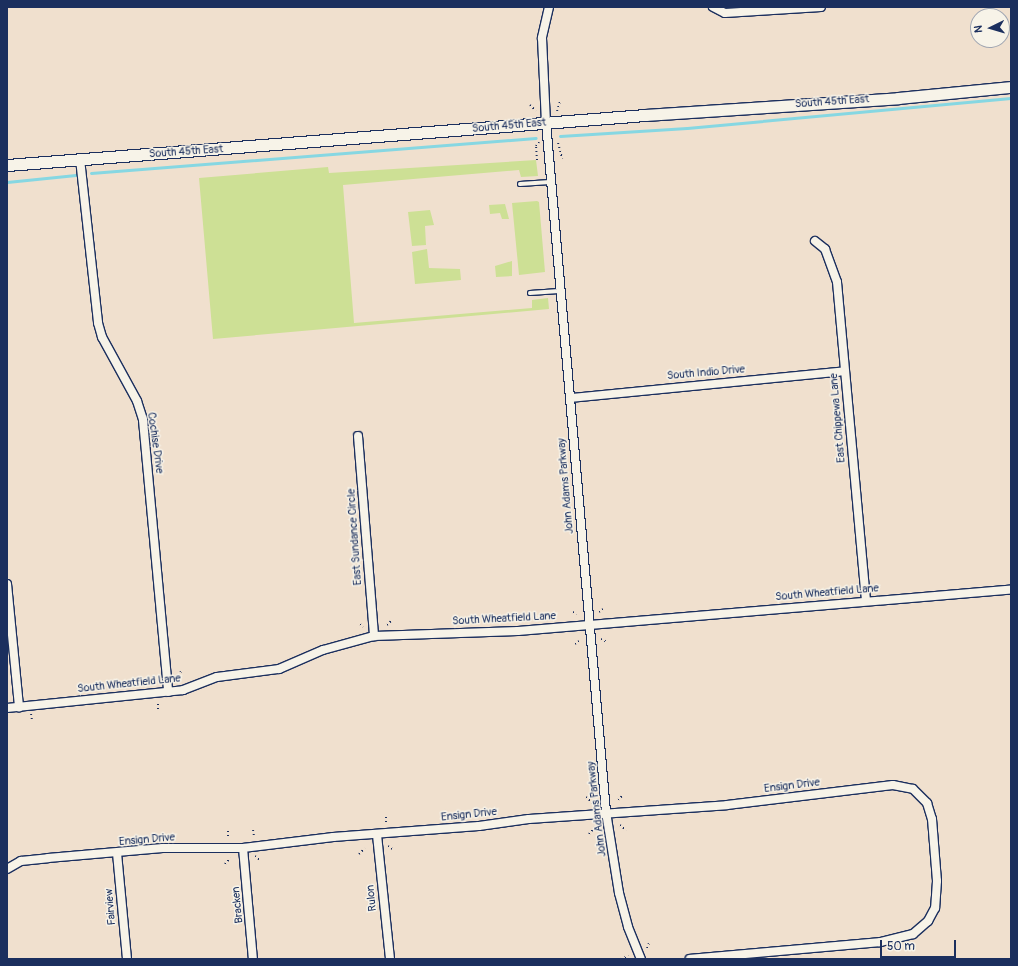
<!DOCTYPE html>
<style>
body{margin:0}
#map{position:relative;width:1018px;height:966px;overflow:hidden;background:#f0e0ce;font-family:Pangolin,sans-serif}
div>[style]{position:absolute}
.green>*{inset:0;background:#cde095}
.stream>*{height:3px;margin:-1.5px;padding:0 1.5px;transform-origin:1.5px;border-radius:1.5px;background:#86d7e2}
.path>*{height:2px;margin-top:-1px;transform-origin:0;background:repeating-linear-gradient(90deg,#1b2f5e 0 1px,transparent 0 4px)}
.roads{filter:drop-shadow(1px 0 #1b2f5e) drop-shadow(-1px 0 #1b2f5e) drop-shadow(0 1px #1b2f5e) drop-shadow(0 -1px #1b2f5e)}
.lane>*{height:4px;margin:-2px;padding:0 2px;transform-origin:2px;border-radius:2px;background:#f7f3e8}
.street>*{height:8px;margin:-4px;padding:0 4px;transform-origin:4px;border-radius:4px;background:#f7f3e8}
.secondary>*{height:11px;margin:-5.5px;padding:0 5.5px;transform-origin:5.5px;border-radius:5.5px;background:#f7f3e8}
span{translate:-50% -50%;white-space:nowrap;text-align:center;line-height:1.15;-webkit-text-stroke:3px #f7f3e8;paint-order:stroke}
.street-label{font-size:11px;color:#1b2f5e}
.frame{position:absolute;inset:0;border:8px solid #1b2f5e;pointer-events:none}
.north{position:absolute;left:970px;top:8px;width:40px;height:40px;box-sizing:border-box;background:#f7f3e8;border:1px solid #9fa5b1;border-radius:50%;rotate:265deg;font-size:11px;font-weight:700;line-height:16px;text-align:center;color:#1b2f5e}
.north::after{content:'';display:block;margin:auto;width:14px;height:18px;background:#1b2f5e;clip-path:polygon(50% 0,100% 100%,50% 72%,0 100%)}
.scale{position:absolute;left:880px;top:940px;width:76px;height:18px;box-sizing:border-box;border:2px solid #1b2f5e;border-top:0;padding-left:5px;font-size:12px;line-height:14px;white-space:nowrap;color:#1b2f5e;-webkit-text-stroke:3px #f7f3e8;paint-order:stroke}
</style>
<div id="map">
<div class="green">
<div style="clip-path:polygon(536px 160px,538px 176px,521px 177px,519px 170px,343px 185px,354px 323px,532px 308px,532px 300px,548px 298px,549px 309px,213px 339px,199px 178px,328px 167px,329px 173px)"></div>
<div style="clip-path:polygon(537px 201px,539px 202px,545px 272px,519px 275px,512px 203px)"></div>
<div style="clip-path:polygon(505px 204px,509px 219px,502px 219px,500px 213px,490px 214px,489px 205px)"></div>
<div style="clip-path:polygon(430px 210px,434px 225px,425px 226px,426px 245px,412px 246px,408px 212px)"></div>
<div style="clip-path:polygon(427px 249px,429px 268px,460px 269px,461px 280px,415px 284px,412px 252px)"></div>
<div style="clip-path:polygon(512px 261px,512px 276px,496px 277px,495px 266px)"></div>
</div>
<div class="stream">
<div style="left:560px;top:136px;width:127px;rotate:-3.6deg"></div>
<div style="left:687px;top:128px;width:325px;rotate:-5.3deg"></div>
<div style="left:91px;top:173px;width:446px;rotate:-4.5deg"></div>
<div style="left:7px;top:182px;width:69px;rotate:-5.8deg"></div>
</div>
<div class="path">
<div style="left:530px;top:105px;width:8px;rotate:45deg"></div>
<div style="left:557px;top:111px;width:10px;rotate:-73deg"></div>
<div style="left:558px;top:143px;width:16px;rotate:75deg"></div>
<div style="left:537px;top:160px;width:14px;rotate:-94deg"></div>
<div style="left:536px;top:146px;width:5px;rotate:-53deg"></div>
<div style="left:573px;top:612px;width:4px;rotate:27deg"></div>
<div style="left:599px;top:612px;width:5px;rotate:-37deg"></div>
<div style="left:360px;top:624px;width:4px;rotate:45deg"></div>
<div style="left:387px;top:625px;width:6px;rotate:-45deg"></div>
<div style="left:601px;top:639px;width:7px;rotate:27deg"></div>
<div style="left:575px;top:644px;width:5px;rotate:-37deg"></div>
<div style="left:179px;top:676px;width:5px;rotate:-68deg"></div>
<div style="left:152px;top:677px;width:4px;rotate:27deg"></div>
<div style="left:158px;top:704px;width:5px;rotate:90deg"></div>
<div style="left:31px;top:714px;width:6px;rotate:81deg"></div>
<div style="left:586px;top:797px;width:9px;rotate:41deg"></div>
<div style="left:618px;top:800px;width:6px;rotate:-45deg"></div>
<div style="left:386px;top:817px;width:7px;rotate:90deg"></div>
<div style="left:620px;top:825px;width:8px;rotate:40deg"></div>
<div style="left:253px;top:830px;width:6px;rotate:81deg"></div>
<div style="left:228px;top:831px;width:8px;rotate:90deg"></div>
<div style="left:589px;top:834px;width:9px;rotate:-49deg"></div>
<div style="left:388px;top:846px;width:7px;rotate:34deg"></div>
<div style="left:359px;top:854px;width:8px;rotate:-45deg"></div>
<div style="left:255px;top:856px;width:6px;rotate:39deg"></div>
<div style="left:225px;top:864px;width:8px;rotate:-50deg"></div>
<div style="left:647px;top:948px;width:5px;rotate:-68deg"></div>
<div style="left:621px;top:959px;width:8px;rotate:-23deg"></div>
</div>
<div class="roads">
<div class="lane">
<div style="left:520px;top:184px;width:30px;rotate:-4deg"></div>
<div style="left:530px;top:293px;width:29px;rotate:-4deg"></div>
</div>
<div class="street">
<div style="left:549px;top:7px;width:32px;rotate:103deg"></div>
<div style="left:542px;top:38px;width:84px;rotate:87.3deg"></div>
<div style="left:546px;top:122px;width:693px;rotate:85.03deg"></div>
<div style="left:606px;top:812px;width:82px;rotate:80.9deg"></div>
<div style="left:619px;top:893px;width:35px;rotate:75deg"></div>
<div style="left:628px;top:927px;width:35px;rotate:68deg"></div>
<div style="left:713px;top:7px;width:13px;rotate:27deg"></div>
<div style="left:725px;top:13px;width:96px;rotate:-3.6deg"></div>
<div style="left:80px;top:159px;width:165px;rotate:83.7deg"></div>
<div style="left:98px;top:323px;width:15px;rotate:74deg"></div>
<div style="left:102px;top:337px;width:73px;rotate:61.3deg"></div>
<div style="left:137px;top:401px;width:20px;rotate:72deg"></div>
<div style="left:143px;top:420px;width:273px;rotate:84.7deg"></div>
<div style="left:815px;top:241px;width:13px;rotate:39deg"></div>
<div style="left:825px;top:249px;width:35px;rotate:70deg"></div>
<div style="left:837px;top:282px;width:319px;rotate:84.8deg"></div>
<div style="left:571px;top:398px;width:274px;rotate:-5.6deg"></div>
<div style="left:358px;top:436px;width:201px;rotate:85.4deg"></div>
<div style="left:7px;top:584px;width:124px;rotate:84.4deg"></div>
<div style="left:7px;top:708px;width:177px;rotate:-5.8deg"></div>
<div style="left:183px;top:690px;width:36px;rotate:-21deg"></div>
<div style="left:217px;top:677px;width:63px;rotate:-7.4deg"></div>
<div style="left:279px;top:669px;width:48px;rotate:-23.4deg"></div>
<div style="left:323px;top:650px;width:53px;rotate:-15.4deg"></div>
<div style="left:374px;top:636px;width:144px;rotate:-2deg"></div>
<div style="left:518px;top:631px;width:495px;rotate:-4.8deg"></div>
<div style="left:377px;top:835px;width:125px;rotate:84deg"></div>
<div style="left:243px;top:848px;width:111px;rotate:84.9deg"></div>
<div style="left:117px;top:853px;width:106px;rotate:84.6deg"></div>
<div style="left:7px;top:869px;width:16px;rotate:-30deg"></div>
<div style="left:21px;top:861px;width:27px;rotate:-6deg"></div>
<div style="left:48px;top:858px;width:115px;rotate:-5deg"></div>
<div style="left:163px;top:848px;width:80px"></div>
<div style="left:243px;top:848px;width:91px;rotate:-7deg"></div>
<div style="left:333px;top:837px;width:146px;rotate:-4.3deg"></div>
<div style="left:479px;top:826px;width:50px;rotate:-8deg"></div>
<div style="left:529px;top:819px;width:198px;rotate:-4deg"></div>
<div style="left:727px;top:805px;width:167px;rotate:-6.9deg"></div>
<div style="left:893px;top:785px;width:20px;rotate:11deg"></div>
<div style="left:913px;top:789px;width:20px;rotate:45deg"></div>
<div style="left:927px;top:803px;width:17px;rotate:73deg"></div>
<div style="left:932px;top:819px;width:62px;rotate:85.4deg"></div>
<div style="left:937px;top:881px;width:27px;rotate:94deg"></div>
<div style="left:935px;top:908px;width:15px;rotate:118deg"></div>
<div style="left:928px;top:921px;width:20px;rotate:139deg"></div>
<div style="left:913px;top:934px;width:34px;rotate:166deg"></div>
<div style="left:880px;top:942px;width:191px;rotate:174.9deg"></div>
</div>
<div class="secondary">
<div style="left:7px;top:165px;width:640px;rotate:-4.48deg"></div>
<div style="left:645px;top:115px;width:254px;rotate:-3.8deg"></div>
<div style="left:898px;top:98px;width:114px;rotate:-5.6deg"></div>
</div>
</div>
<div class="street-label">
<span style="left:832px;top:102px;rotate:-4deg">South 45th East</span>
<span style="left:509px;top:126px;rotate:-5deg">South 45th East</span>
<span style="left:186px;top:152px;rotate:-4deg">South 45th East</span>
<span style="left:706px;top:373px;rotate:-5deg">South Indio Drive</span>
<span style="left:838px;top:418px;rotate:-95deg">East Chippewa Lane</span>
<span style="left:155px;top:443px;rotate:82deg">Cochise Drive</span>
<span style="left:566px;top:486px;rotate:-95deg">John Adams Parkway</span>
<span style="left:355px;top:537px;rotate:-94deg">East Sundance Circle</span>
<span style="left:827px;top:593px;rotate:-5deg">South Wheatfield Lane</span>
<span style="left:504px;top:619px;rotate:-3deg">South Wheatfield Lane</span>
<span style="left:129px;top:684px;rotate:-6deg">South Wheatfield Lane</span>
<span style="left:792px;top:786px;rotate:-7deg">Ensign Drive</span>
<span style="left:597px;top:809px;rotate:-97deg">John Adams Parkway</span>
<span style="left:469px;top:815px;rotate:-6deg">Ensign Drive</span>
<span style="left:147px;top:840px;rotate:-5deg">Ensign Drive</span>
<span style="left:372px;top:898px;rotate:-96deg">Rulon</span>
<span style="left:238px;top:905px;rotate:-96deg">Bracken</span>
<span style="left:111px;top:907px;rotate:-95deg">Fairview</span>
</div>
<div class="frame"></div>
<div class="north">N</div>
<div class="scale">50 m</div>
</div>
